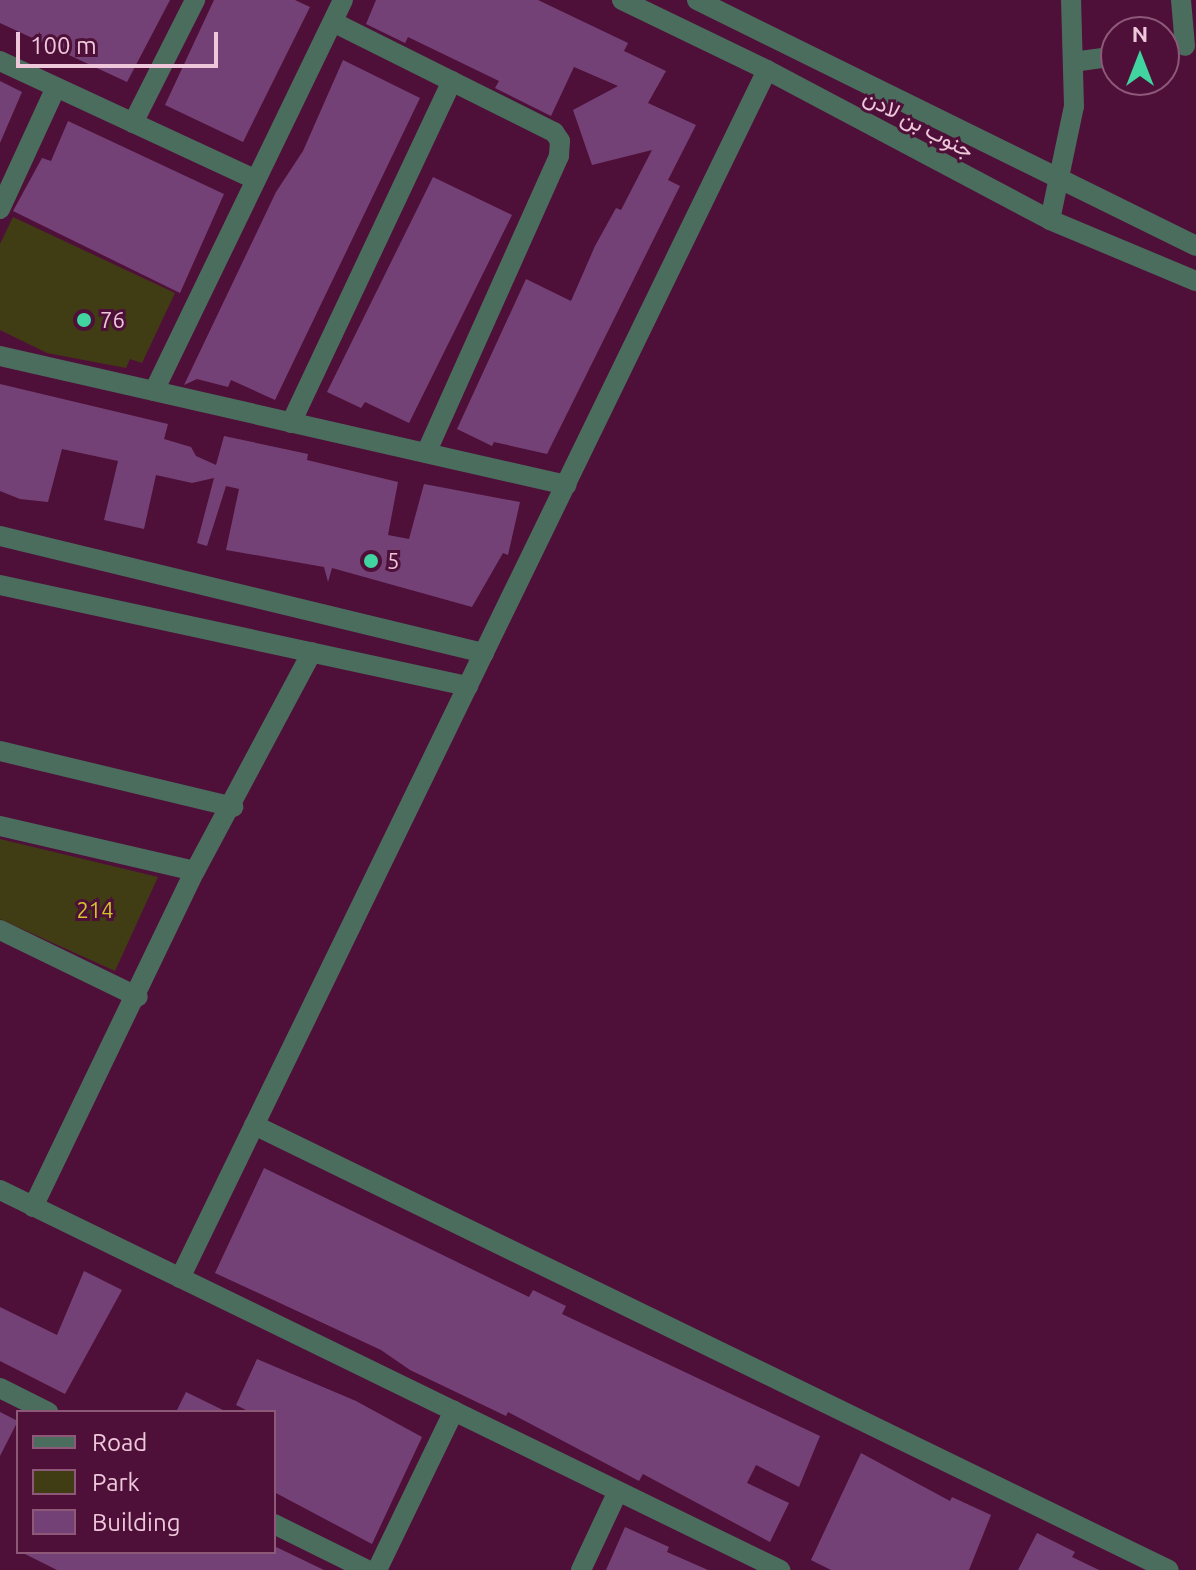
<!DOCTYPE html>
<meta charset="utf-8">
<style>
body{margin:0}
#map{position:relative;width:1196px;height:1570px;overflow:hidden;background:#4e1038;font-family:Ubuntu,Vazirmatn,sans-serif}
div>[style]{position:absolute}
.green>*{inset:0;background:#403d14}
.building>*{inset:0;background:#744176;transform-origin:0 0}
.minor>*{height:20px;margin:-10px;padding:0 10px;transform-origin:10px;border-radius:10px;background:#4b6d5e}
.dots>*{width:22px;height:22px;translate:-50% -50%;box-sizing:border-box;border:4px solid #4e1038;border-radius:50%}
span{translate:-50% -50%;white-space:nowrap;text-align:center;line-height:1.15;-webkit-text-stroke:6px #4e1038;paint-order:stroke}
.street-label{font-size:22px;color:#eec7db}
.poi-label{font-size:22px;color:#eec7db}
.left{translate:0 -50%;text-align:left}
.park-label{font-size:22px;color:#d0c629}
.legend{position:absolute;left:16px;top:1410px;width:260px;height:144px;box-sizing:border-box;background:#4e1038;border:2px solid #8e5979;margin:0;padding:10px 14px;list-style:none;font-size:24px;color:#eec7db}
.legend li{display:flex;align-items:center;gap:16px;height:40px}
.legend b{width:40px;border:2px solid #8e5979}
.north{position:absolute;left:1100px;top:16px;width:80px;height:80px;box-sizing:border-box;background:#4e1038;border:2px solid #8e5979;border-radius:50%;rotate:0deg;font-size:22px;font-weight:700;line-height:32px;text-align:center;color:#eec7db}
.north::after{content:'';display:block;margin:auto;width:28px;height:36px;background:#41d4a1;clip-path:polygon(50% 0,100% 100%,50% 72%,0 100%)}
.scale{position:absolute;left:16px;top:32px;width:202px;height:36px;box-sizing:border-box;border:4px solid #eec7db;border-top:0;padding-left:10px;font-size:24px;line-height:28px;white-space:nowrap;color:#eec7db;-webkit-text-stroke:6px #4e1038;paint-order:stroke}
</style>
<div id="map">
<div class="green">
<div style="clip-path:polygon(13px 217px,175px 293px,142px 363px,130px 359px,126px 368px,47px 353px,0 330px,0 244px)"></div>
<div style="clip-path:polygon(0 839px,158px 877px,115px 971px,0 919px)"></div>
</div>
<div class="building">
<div style="clip-path:polygon(0 0,170px 0,127px 82px,0 23px)"></div>
<div style="clip-path:polygon(214px 0,295px 0,310px 7px,243px 142px,165px 105px)"></div>
<div style="clip-path:polygon(376px 0,538px 0,628px 43px,624px 51px,666px 71px,648px 103px,696px 125px,668px 180px,680px 186px,547px 454px,494px 442px,492px 446px,457px 429px,526px 279px,571px 301px,595px 246px,616px 208px,621px 210px,652px 150px,592px 165px,573px 110px,618px 86px,574px 67px,551px 116px,495px 88px,499px 81px,408px 37px,405px 43px,366px 24px)"></div>
<div style="clip-path:polygon(343px 60px,420px 98px,275px 400px,231px 380px,228px 387px,197px 379px,184px 385px,276px 192px,303px 151px)"></div>
<div style="clip-path:polygon(0 81px,22px 92px,0 143px)"></div>
<div style="clip-path:polygon(68px 121px,224px 194px,180px 293px,13px 211px,42px 158px,51px 161px)"></div>
<div style="clip-path:polygon(433px 177px,512px 215px,409px 423px,365px 402px,361px 408px,327px 392px)"></div>
<div style="clip-path:polygon(0 384px,168px 424px,164px 439px,191px 447px,196px 456px,216px 465px,224px 436px,308px 454px,307px 460px,398px 482px,388px 535px,409px 539px,424px 484px,520px 502px,508px 555px,503px 553px,472px 607px,332px 568px,328px 582px,324px 567px,226px 550px,239px 489px,226px 486px,207px 546px,197px 543px,214px 478px,192px 483px,156px 475px,144px 529px,104px 520px,118px 461px,62px 449px,48px 502px,20px 499px,0 491px)"></div>
<div style="clip-path:polygon(264px 1168px,529px 1297px,533px 1290px,566px 1306px,562px 1314px,820px 1436px,799px 1487px,756px 1465px,747px 1483px,789px 1503px,770px 1542px,643px 1474px,639px 1481px,508px 1412px,506px 1416px,410px 1370px,381px 1350px,215px 1273px)"></div>
<div style="clip-path:polygon(84px 1271px,122px 1290px,65px 1394px,0 1361px,0 1307px,57px 1335px)"></div>
<div style="clip-path:polygon(257px 1359px,356px 1401px,422px 1437px,372px 1544px,274px 1492px,274px 1412px,250px 1412px,236px 1405px)"></div>
<div style="clip-path:polygon(186px 1392px,227px 1412px,176px 1412px)"></div>
<div style="left:0;top:1412px;width:20px;height:130px;rotate:27deg"></div>
<div style="clip-path:polygon(861px 1453px,950px 1501px,952px 1497px,991px 1515px,969px 1570px,831px 1570px,811px 1560px)"></div>
<div style="clip-path:polygon(625px 1527px,669px 1547px,667px 1552px,708px 1570px,606px 1570px)"></div>
<div style="clip-path:polygon(1037px 1533px,1075px 1552px,1072px 1557px,1099px 1570px,1018px 1570px)"></div>
<div style="clip-path:polygon(274px 1546px,324px 1570px,57px 1570px,21px 1552px,274px 1552px)"></div>
</div>
<div class="minor">
<div style="left:622px;top:0;width:161px;rotate:25.8deg"></div>
<div style="left:767px;top:70px;width:320px;rotate:27.9deg"></div>
<div style="left:1050px;top:220px;width:158px;rotate:22.7deg"></div>
<div style="left:697px;top:0;width:556px;rotate:26.24deg"></div>
<div style="left:1181px;top:0;width:46px;rotate:85deg"></div>
<div style="left:333px;top:22px;width:247px;rotate:26.5deg"></div>
<div style="left:554px;top:132px;width:11px;rotate:56deg"></div>
<div style="left:560px;top:141px;width:15px;rotate:94deg"></div>
<div style="left:559px;top:156px;width:325px;rotate:114.1deg"></div>
<div style="left:0;top:61px;width:282px;rotate:24.9deg"></div>
<div style="left:1073px;top:62px;width:43px;rotate:-7.9deg"></div>
<div style="left:133px;top:123px;width:138px;rotate:-63.2deg"></div>
<div style="left:0;top:209px;width:134px;rotate:-65.3deg"></div>
<div style="left:1050px;top:220px;width:116px;rotate:-78.1deg"></div>
<div style="left:1074px;top:106px;width:106px;rotate:-91.6deg"></div>
<div style="left:0;top:356px;width:581px;rotate:12.84deg"></div>
<div style="left:154px;top:391px;width:434px;rotate:-64.2deg"></div>
<div style="left:291px;top:423px;width:378px;rotate:-64.8deg"></div>
<div style="left:0;top:536px;width:498px;rotate:13.6deg"></div>
<div style="left:0;top:585px;width:479px;rotate:12.2deg"></div>
<div style="left:0;top:751px;width:240px;rotate:13.5deg"></div>
<div style="left:0;top:826px;width:200px;rotate:13deg"></div>
<div style="left:0;top:930px;width:153px;rotate:25.9deg"></div>
<div style="left:254px;top:1125px;width:1017px;rotate:25.94deg"></div>
<div style="left:0;top:1190px;width:868px;rotate:25.97deg"></div>
<div style="left:33px;top:1207px;width:373px;rotate:-64.3deg"></div>
<div style="left:195px;top:871px;width:248px;rotate:-61.9deg"></div>
<div style="left:180px;top:1278px;width:1343px;rotate:-64.08deg"></div>
<div style="left:0;top:1388px;width:54px;rotate:26.6deg"></div>
<div style="left:274px;top:1524px;width:104px;rotate:26.3deg"></div>
<div style="left:377px;top:1570px;width:177px;rotate:-64.2deg"></div>
<div style="left:581px;top:1570px;width:87px;rotate:-64.9deg"></div>
</div>
<div class="dots">
<div style="left:84px;top:320px;background:#41d4a1"></div>
<div style="left:371px;top:561px;background:#41d4a1"></div>
</div>
<div class="street-label">
<span style="left:919px;top:123px;rotate:28deg">جنوب بن لادن</span>
</div>
<div class="poi-label">
<span class="left" style="left:100px;top:320px">76</span>
<span class="left" style="left:387px;top:561px">5</span>
</div>
<div class="park-label">
<span style="left:95px;top:910px">214</span>
</div>
<ul class="legend">
<li><b style="height:10px;background:#4b6d5e"></b>Road</li>
<li><b style="height:22px;background:#403d14"></b>Park</li>
<li><b style="height:22px;background:#744176"></b>Building</li>
</ul>
<div class="north">N</div>
<div class="scale">100 m</div>
</div>
